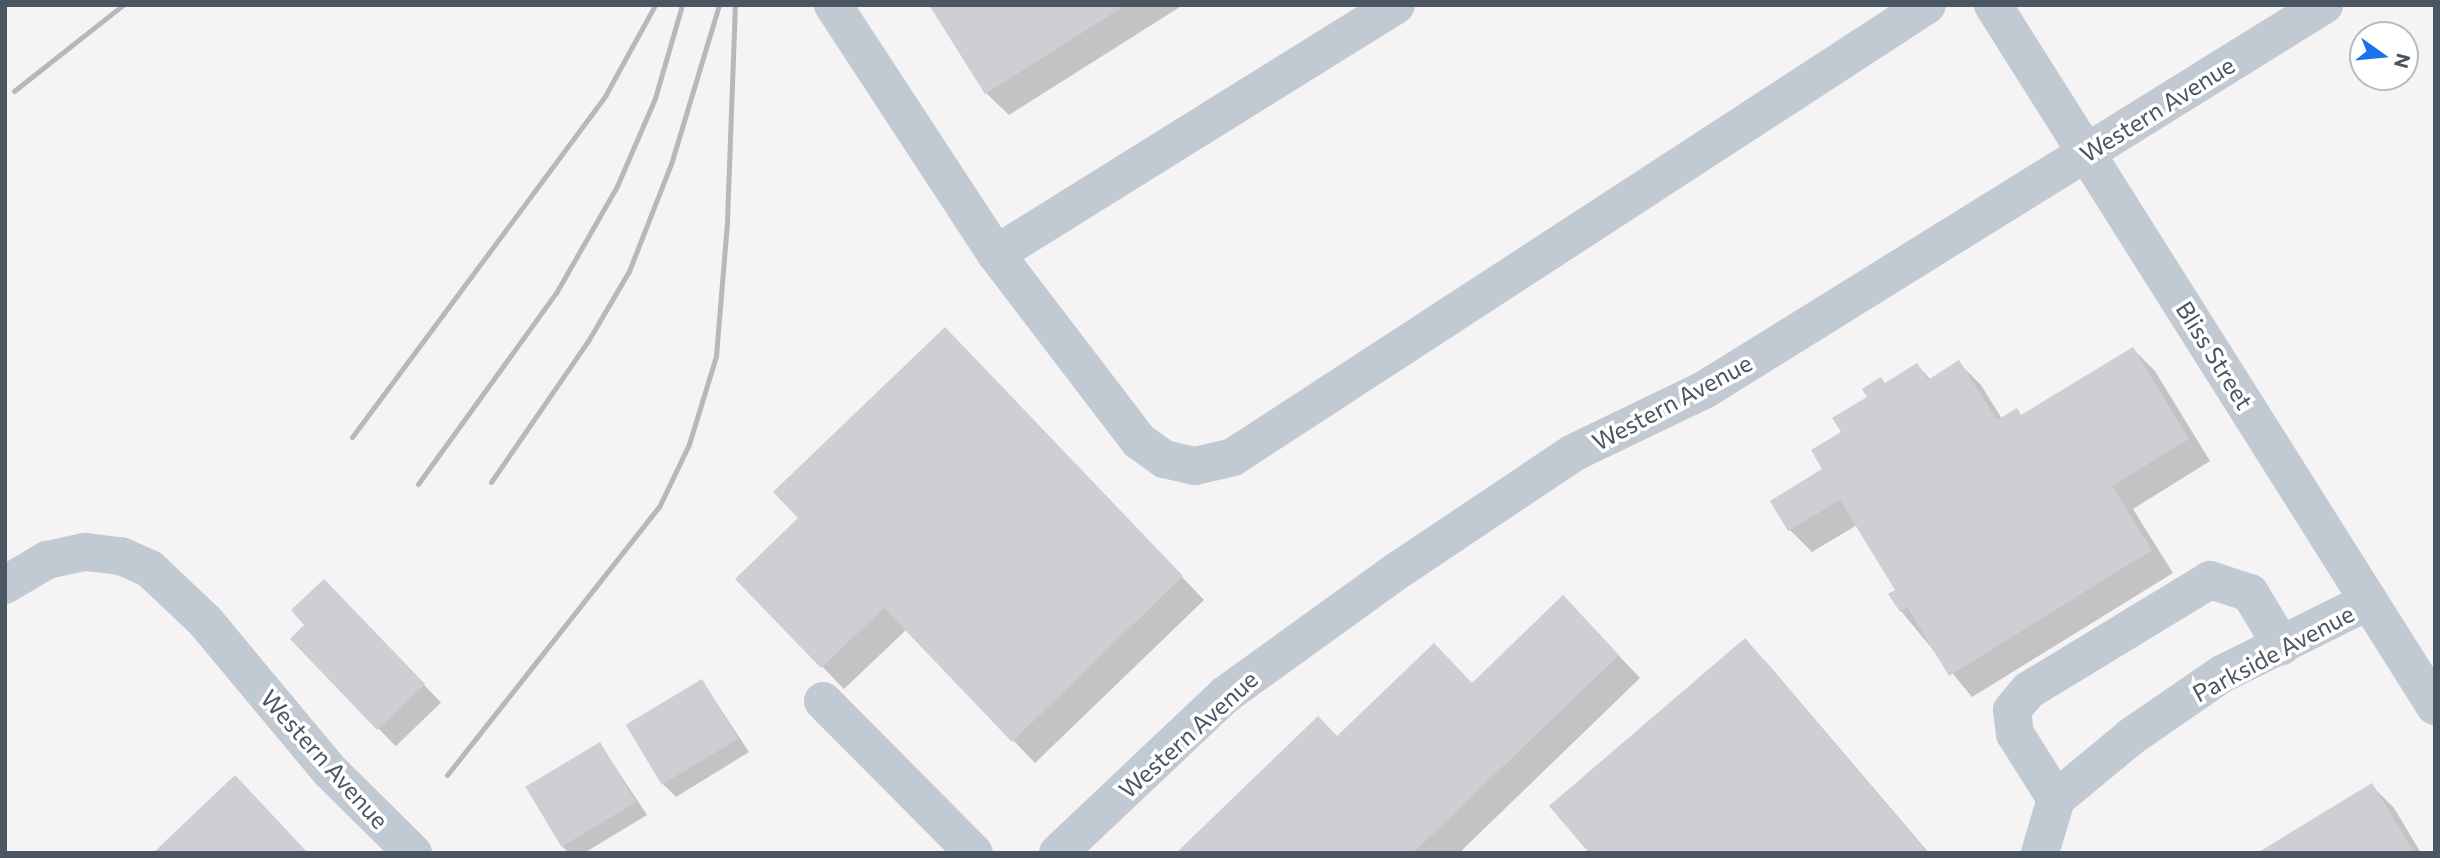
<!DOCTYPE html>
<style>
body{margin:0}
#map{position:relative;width:2440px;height:858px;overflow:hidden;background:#f5f3f3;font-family:Commissioner,sans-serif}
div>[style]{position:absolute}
.shadow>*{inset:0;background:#0003;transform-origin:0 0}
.building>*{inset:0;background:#cdcfd5;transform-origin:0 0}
.minor>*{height:38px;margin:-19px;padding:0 19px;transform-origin:19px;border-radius:19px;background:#c1cad2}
.rail>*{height:5px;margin:-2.5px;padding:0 2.5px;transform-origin:2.5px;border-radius:2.5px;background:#b5b8bd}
span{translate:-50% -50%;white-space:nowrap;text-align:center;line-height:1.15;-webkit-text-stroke:7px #fff;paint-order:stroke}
.street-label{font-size:24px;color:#4a5661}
.frame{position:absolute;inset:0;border:7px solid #4a5661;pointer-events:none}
.north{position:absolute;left:2349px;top:21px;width:70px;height:70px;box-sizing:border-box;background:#fff;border:2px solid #b7bbc0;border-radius:50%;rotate:105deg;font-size:19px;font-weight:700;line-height:28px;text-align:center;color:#4a5661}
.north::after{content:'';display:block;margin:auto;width:24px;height:32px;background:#1a73e8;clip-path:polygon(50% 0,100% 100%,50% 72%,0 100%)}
</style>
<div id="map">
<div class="shadow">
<div style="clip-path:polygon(932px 5px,1183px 5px,1009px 115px,986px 93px)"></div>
<div style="clip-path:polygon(2133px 349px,2155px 371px,2210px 461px,2133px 509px,2173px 573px,1972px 697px,1901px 611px,1898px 590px,1857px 525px,1812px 552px,1790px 530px,1772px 501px,1824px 469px,1843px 432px,1886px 385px,1917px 365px,1931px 380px,1959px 363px,1981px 385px,2002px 419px,2016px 410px,2023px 417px)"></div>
<div style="clip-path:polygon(967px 352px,1204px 600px,1035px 763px,907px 629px,844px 689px,738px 579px)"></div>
<div style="left:341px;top:599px;width:144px;height:63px;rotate:46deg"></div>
<div style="clip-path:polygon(1585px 620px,1640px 678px,1459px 853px,1179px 853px,1337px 738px,1472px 685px)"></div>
<div style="clip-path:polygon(1745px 641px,1767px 663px,1929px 853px,1591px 853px)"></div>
<div style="clip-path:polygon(702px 681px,749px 752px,676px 797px,663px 784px)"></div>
<div style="clip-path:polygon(600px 744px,647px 815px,584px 853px,569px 853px,562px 846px)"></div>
<div style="clip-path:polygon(2372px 786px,2394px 808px,2421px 853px,2261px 853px)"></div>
</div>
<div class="building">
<div style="clip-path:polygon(929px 5px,1126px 5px,985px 94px)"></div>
<div style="clip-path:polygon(945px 327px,1183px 576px,1012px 742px,884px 608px,821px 668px,735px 579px,798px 518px,773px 492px)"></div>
<div style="clip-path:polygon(2133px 347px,2189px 439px,2112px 486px,2152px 550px,1949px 676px,1907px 607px,1900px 612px,1888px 594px,1895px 590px,1840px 500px,1788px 531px,1770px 501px,1822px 469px,1811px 450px,1841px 432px,1832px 418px,1867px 397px,1862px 389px,1881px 377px,1885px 383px,1917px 363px,1928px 380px,1959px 360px,1997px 420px,2017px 408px,2021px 415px)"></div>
<div style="clip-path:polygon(324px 579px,425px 684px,377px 730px,290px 639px,304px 625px,291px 610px)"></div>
<div style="clip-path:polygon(1563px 595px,1619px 655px,1413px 853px,1176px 853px,1318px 716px,1337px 736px,1434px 643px,1472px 683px)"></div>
<div style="clip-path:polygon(1745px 638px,1928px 853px,1589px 853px,1549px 806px)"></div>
<div style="left:702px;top:679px;width:70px;height:89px;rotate:59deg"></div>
<div style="left:600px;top:742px;width:70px;height:87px;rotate:59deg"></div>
<div style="clip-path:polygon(235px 775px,308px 853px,153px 853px)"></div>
<div style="clip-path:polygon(2372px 783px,2414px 853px,2257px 853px)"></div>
</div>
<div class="minor">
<div style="left:833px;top:5px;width:298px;rotate:56.8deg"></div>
<div style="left:996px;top:254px;width:471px;rotate:-31.9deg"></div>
<div style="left:1993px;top:5px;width:829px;rotate:57.77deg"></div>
<div style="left:996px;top:254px;width:235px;rotate:52.6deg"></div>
<div style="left:1139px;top:441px;width:31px;rotate:36deg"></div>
<div style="left:1164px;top:459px;width:32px;rotate:13deg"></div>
<div style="left:1195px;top:466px;width:39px;rotate:-13deg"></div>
<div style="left:1233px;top:457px;width:828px;rotate:-33.08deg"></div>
<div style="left:5px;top:585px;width:49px;rotate:-30.8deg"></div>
<div style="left:47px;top:560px;width:40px;rotate:-12deg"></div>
<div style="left:86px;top:552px;width:35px;rotate:7deg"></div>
<div style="left:121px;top:556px;width:32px;rotate:24deg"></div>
<div style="left:150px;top:569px;width:76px;rotate:43.4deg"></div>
<div style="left:205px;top:621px;width:195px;rotate:50.2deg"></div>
<div style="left:330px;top:771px;width:117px;rotate:44.7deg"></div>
<div style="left:823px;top:701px;width:214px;rotate:45.2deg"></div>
<div style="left:2056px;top:799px;width:77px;rotate:-122.2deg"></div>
<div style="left:2015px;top:734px;width:24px;rotate:-97deg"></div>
<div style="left:2012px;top:710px;width:26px;rotate:-50deg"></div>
<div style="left:2029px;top:690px;width:212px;rotate:-31.3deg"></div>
<div style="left:2210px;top:580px;width:42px;rotate:18deg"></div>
<div style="left:2250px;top:593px;width:62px;rotate:58.9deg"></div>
<div style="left:1058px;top:853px;width:230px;rotate:-43.4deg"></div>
<div style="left:1225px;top:695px;width:216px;rotate:-35.8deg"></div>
<div style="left:1400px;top:569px;width:208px;rotate:-33.8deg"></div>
<div style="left:1573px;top:453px;width:145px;rotate:-25.7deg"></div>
<div style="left:1704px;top:390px;width:730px;rotate:-31.84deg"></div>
<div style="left:2040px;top:853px;width:56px;rotate:-73.5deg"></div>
<div style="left:2056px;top:799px;width:99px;rotate:-39.7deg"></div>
<div style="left:2132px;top:736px;width:109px;rotate:-34.6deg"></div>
<div style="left:2222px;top:674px;width:164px;rotate:-26.4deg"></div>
</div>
<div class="rail">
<div style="left:14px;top:91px;width:139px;rotate:-38.3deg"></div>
<div style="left:352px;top:437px;width:425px;rotate:-53.4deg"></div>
<div style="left:605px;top:96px;width:104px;rotate:-61.2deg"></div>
<div style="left:491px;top:482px;width:171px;rotate:-55.5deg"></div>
<div style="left:588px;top:341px;width:81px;rotate:-59.6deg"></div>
<div style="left:629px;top:271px;width:115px;rotate:-68.6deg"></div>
<div style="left:671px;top:164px;width:166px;rotate:-73.2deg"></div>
<div style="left:418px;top:484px;width:236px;rotate:-54.2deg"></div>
<div style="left:556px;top:293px;width:123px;rotate:-60.3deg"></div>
<div style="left:617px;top:186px;width:96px;rotate:-66.6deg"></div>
<div style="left:655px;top:98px;width:97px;rotate:-73.8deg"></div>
<div style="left:447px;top:775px;width:342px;rotate:-51.7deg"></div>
<div style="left:659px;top:507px;width:70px;rotate:-64.5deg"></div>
<div style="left:689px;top:444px;width:92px;rotate:-72.9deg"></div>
<div style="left:716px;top:356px;width:135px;rotate:-85.3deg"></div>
<div style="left:727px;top:221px;width:216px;rotate:-87.9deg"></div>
</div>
<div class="street-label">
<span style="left:2157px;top:109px;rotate:-32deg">Western Avenue</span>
<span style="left:2215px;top:355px;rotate:58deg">Bliss Street</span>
<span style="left:1672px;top:402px;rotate:-28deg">Western Avenue</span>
<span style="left:2273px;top:653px;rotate:-28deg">Parkside Avenue</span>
<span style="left:1188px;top:734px;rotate:-42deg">Western Avenue</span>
<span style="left:325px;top:759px;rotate:48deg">Western Avenue</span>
</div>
<div class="frame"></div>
<div class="north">N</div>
</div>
